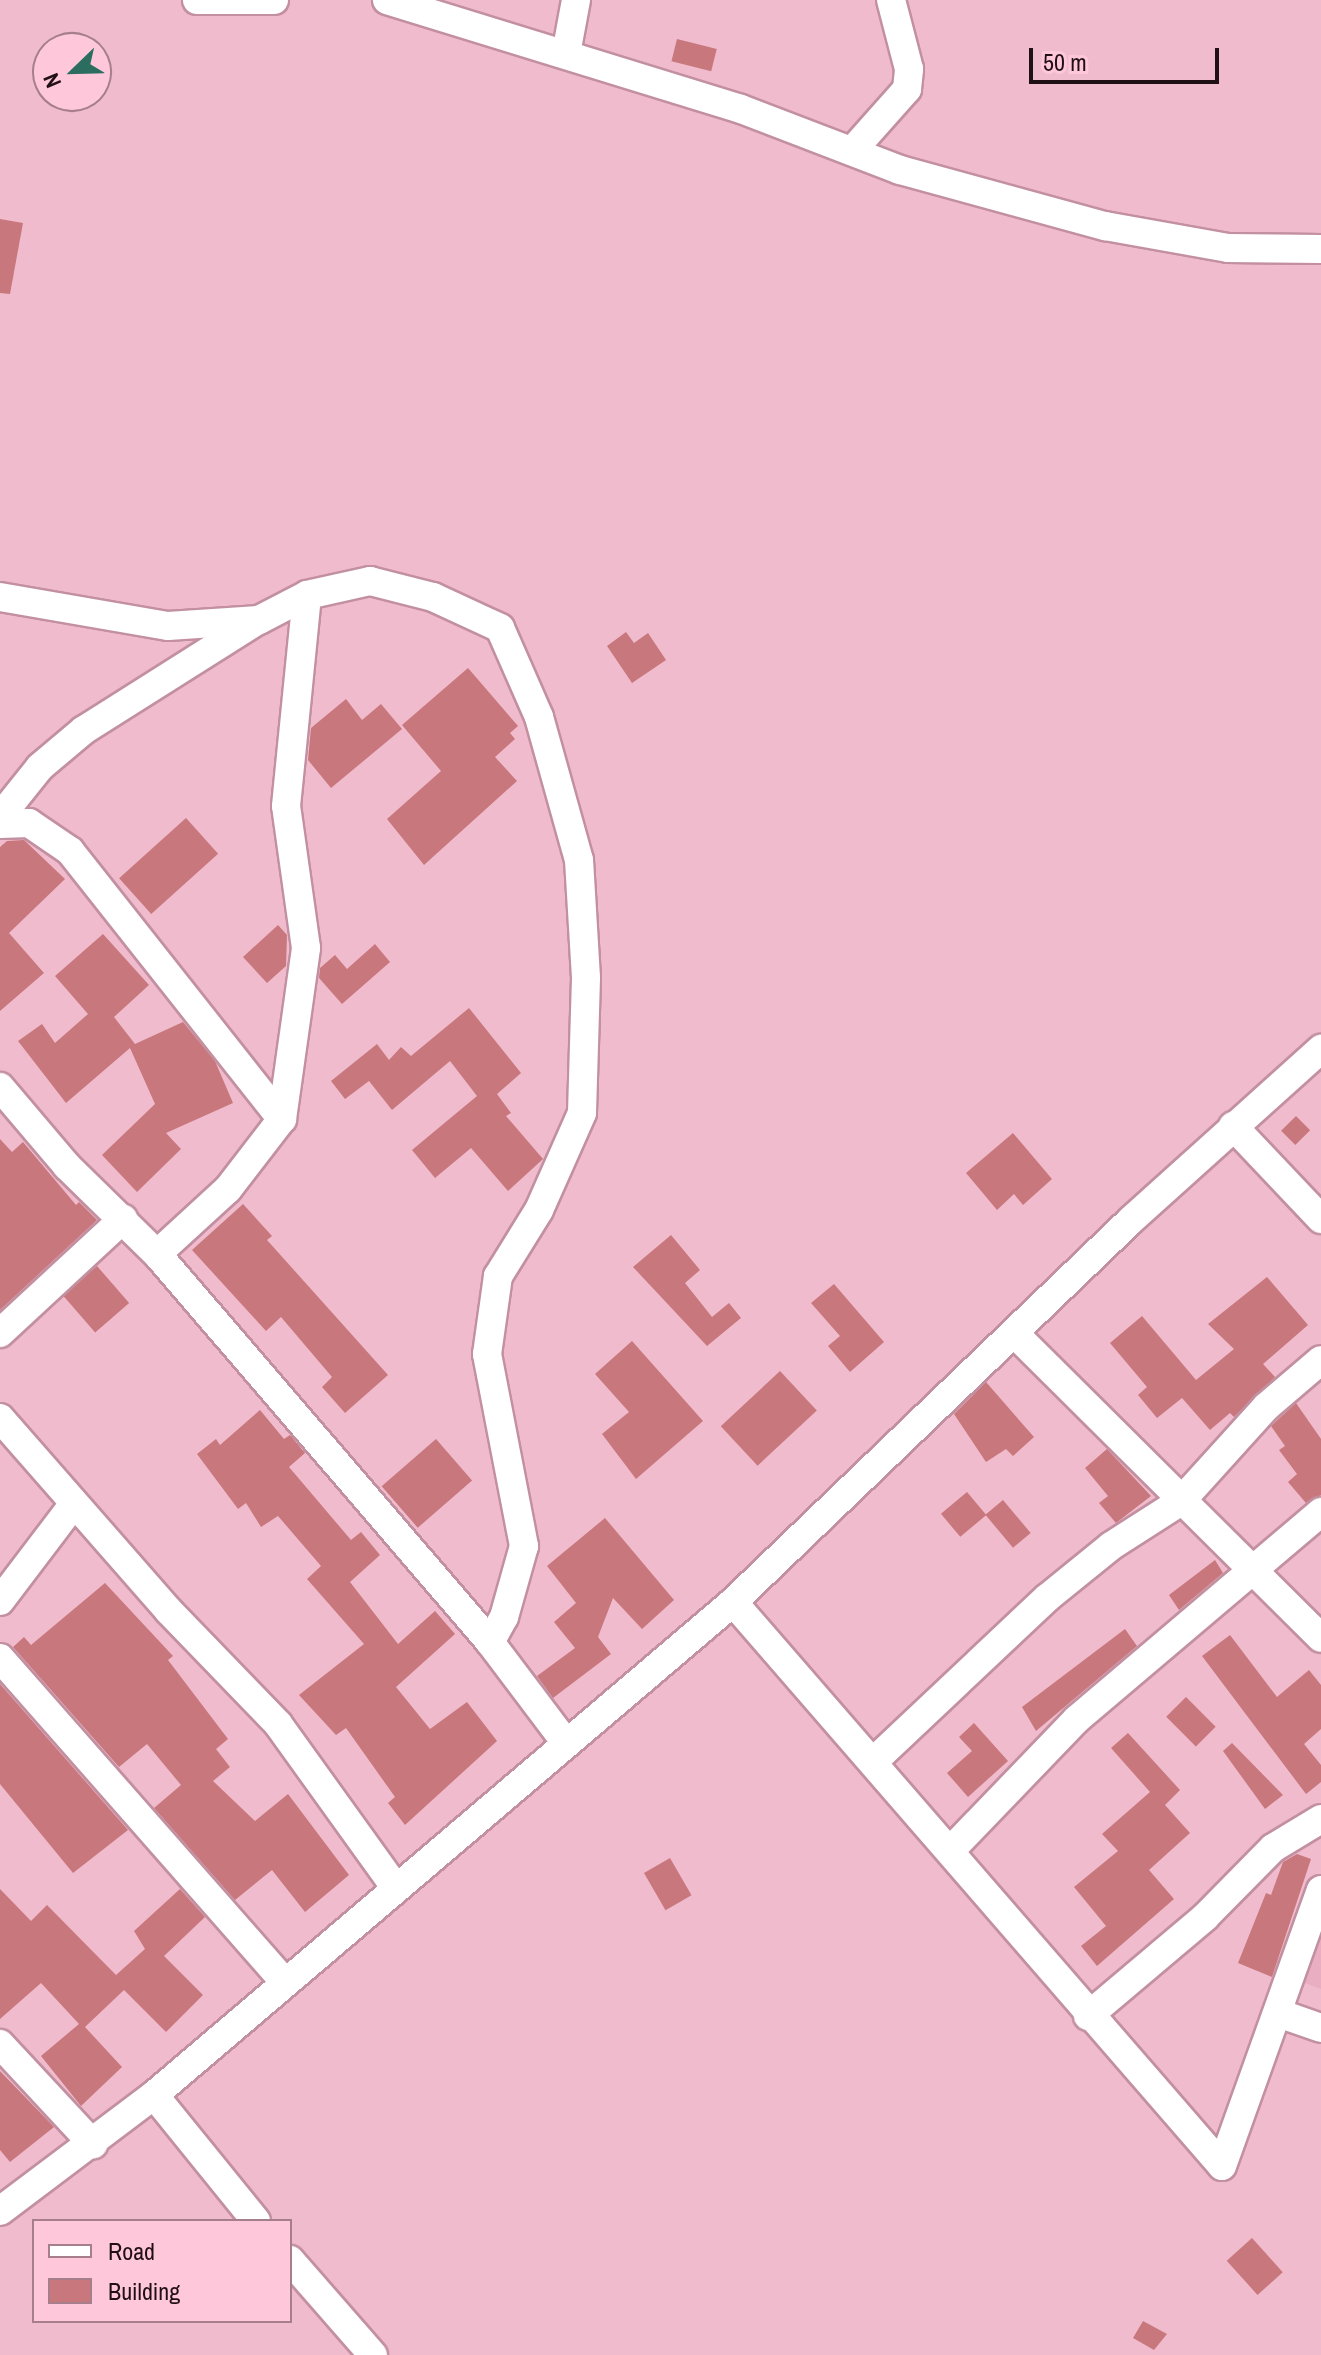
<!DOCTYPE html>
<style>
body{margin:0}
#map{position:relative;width:1321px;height:2355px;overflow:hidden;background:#f0bbcd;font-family:"Archivo Narrow",sans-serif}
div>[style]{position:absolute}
.built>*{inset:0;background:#eaaec3}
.building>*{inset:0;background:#c8777c;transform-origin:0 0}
.roads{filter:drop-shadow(2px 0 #c290a1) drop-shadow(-2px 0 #c290a1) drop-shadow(0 2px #c290a1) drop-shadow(0 -2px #c290a1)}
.street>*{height:28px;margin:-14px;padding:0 14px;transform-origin:14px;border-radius:14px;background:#fff}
span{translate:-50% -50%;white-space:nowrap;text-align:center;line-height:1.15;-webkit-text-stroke:8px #fec8da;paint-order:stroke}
.legend{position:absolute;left:32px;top:2219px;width:260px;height:104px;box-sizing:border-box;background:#fec8da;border:2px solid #a67e8c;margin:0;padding:10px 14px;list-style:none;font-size:24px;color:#210f16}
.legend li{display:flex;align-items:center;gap:16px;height:40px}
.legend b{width:40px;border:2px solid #a67e8c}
.north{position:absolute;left:32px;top:32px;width:80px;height:80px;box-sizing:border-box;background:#fec8da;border:2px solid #a67e8c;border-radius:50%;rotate:247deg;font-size:22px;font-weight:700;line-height:32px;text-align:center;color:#210f16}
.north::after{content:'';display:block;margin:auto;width:28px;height:36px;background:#2b6e5f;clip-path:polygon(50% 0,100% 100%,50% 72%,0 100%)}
.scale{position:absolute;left:1029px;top:48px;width:190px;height:36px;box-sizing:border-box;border:4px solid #210f16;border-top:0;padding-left:10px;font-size:24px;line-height:28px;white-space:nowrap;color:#210f16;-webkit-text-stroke:6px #fec8da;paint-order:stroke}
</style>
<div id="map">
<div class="built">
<div style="clip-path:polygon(1321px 1898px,1321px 1989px,1292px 1978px)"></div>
</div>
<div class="building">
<div style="left:677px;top:39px;width:41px;height:23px;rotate:14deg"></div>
<div style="clip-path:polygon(0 219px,23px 223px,10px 294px,0 293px)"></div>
<div style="clip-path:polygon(626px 632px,634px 643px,648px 633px,666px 660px,632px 683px,607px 646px)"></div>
<div style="clip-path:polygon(468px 668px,518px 726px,510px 733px,515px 739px,495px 757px,517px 781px,424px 865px,387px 819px,441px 771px,402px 725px)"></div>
<div style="clip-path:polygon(346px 699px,362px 720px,381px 704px,402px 729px,331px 788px,308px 760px,311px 728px)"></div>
<div style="left:186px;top:818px;width:48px;height:90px;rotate:48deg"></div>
<div style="clip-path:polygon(24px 840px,65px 879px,9px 933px,44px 973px,0 1011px,0 847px,7px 841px)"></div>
<div style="clip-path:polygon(278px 925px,287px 935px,286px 966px,267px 983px,243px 957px)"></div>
<div style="clip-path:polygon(103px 934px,149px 985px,114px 1017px,135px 1044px,183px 1022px,215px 1061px,233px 1103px,166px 1133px,181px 1149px,137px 1192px,102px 1155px,155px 1104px,130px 1048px,66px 1103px,18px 1041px,42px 1024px,55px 1043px,88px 1014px,55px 976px)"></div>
<div style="clip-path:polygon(375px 944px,390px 962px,342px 1004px,319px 978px,320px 968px,335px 955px,347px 969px)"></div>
<div style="clip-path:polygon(469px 1008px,521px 1073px,497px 1094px,511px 1113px,506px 1116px,543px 1159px,508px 1191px,471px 1148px,435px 1178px,412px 1150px,477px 1096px,450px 1061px,392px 1110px,369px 1081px,345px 1099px,331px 1081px,377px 1044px,389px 1060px,401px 1047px,411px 1056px)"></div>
<div style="left:1296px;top:1116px;width:20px;height:21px;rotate:45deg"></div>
<div style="clip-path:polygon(1013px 1133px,1052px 1179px,1023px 1205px,1014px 1194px,997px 1210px,966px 1173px)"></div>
<div style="clip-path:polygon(0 1139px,12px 1152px,23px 1142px,76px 1205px,79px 1202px,97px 1220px,0 1310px)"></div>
<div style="clip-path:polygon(243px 1204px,272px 1236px,267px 1240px,388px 1375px,345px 1413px,322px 1387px,332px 1377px,281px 1317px,266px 1331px,192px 1250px)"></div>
<div style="clip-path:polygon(671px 1235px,700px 1270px,685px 1283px,712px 1317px,729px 1303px,741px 1318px,707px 1346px,633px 1267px)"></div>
<div style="left:97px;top:1266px;width:49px;height:45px;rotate:49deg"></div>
<div style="clip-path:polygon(1267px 1277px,1308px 1325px,1263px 1364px,1275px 1377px,1234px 1417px,1230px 1413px,1210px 1430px,1182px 1398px,1157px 1418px,1138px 1395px,1147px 1387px,1110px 1343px,1142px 1316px,1196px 1380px,1234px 1349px,1208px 1324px)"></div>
<div style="clip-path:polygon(834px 1284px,884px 1342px,850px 1372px,828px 1346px,840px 1336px,811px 1303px)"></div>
<div style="clip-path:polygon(632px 1341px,703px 1421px,636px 1479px,602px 1434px,629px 1412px,595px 1374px)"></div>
<div style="left:780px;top:1371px;width:54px;height:81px;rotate:47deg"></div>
<div style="clip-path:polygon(986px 1382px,1034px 1437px,1013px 1456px,1006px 1449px,986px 1462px,954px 1414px)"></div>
<div style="clip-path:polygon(1296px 1403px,1321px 1439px,1321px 1495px,1306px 1503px,1288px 1482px,1297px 1474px,1279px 1450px,1285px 1446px,1271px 1426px)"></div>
<div style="clip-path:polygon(260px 1410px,284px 1439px,290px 1435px,305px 1453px,289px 1467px,351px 1540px,361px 1532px,380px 1555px,350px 1582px,398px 1644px,435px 1611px,455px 1634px,396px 1687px,430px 1729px,467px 1702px,497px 1741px,405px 1825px,388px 1803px,395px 1797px,346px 1728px,336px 1735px,299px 1695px,364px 1644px,307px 1579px,321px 1566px,278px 1516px,261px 1527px,246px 1503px,238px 1509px,197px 1454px,216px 1439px,220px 1445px)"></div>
<div style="left:436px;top:1439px;width:55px;height:72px;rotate:49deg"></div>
<div style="clip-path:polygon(1107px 1449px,1151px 1496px,1116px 1523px,1099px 1503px,1108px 1496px,1085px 1468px)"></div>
<div style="left:967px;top:1492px;width:30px;height:34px;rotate:50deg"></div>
<div style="left:1003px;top:1500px;width:43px;height:23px;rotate:50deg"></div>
<div style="clip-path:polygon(605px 1518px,674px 1600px,642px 1629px,613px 1598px,598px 1637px,611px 1654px,553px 1698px,537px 1676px,575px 1648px,554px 1622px,576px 1603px,547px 1566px)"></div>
<div style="clip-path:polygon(1215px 1560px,1223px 1573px,1179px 1610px,1169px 1595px)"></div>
<div style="clip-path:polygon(105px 1583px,173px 1656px,168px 1660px,228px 1739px,216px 1749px,230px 1767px,213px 1781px,255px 1821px,288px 1794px,349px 1875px,305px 1912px,272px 1870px,235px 1900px,154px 1808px,181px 1785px,147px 1744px,119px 1767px,13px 1647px,24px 1637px,31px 1645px)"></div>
<div style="clip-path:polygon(1125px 1629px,1137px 1646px,1036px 1731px,1022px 1707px)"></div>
<div style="clip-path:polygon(1230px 1635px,1277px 1697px,1309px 1670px,1321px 1685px,1321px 1729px,1304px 1744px,1321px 1765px,1321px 1782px,1306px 1794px,1202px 1656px)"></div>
<div style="clip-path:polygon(0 1684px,128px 1830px,73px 1873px,0 1784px)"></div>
<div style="left:1186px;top:1697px;width:42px;height:28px;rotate:45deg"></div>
<div style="clip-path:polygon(974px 1723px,1008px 1761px,968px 1797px,947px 1773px,972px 1751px,959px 1737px)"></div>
<div style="clip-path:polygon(1128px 1733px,1180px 1790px,1165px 1805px,1190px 1833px,1149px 1870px,1174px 1899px,1097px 1966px,1081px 1946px,1106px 1926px,1074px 1887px,1118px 1851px,1102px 1834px,1150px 1792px,1111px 1748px)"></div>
<div style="clip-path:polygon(1232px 1743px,1283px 1795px,1265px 1809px,1223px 1751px)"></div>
<div style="clip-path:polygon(1297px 1854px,1311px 1859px,1272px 1977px,1238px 1963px,1266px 1893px,1271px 1895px,1283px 1862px)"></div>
<div style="left:670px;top:1858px;width:43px;height:30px;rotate:60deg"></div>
<div style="clip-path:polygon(0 1889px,31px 1921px,47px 1905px,116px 1975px,145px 1949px,134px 1931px,180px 1889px,205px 1917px,164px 1956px,203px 1995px,166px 2032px,124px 1990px,85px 2027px,122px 2067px,81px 2106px,41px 2056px,79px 2024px,41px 1983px,0 2019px)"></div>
<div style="clip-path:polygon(0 2071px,54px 2127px,10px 2162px,0 2150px)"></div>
<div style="left:1252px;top:2238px;width:46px;height:34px;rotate:48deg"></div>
<div style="clip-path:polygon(1143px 2321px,1167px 2334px,1154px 2350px,1133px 2338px)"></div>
</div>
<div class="roads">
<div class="street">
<div style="left:197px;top:0;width:77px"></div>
<div style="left:387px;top:0;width:370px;rotate:17.1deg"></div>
<div style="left:741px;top:109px;width:170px;rotate:21deg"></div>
<div style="left:900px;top:170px;width:213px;rotate:15.3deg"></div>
<div style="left:1105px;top:226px;width:125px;rotate:10.1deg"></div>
<div style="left:1228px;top:248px;width:93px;rotate:0.6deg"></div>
<div style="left:566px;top:54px;width:55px;rotate:-79.5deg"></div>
<div style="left:852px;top:151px;width:83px;rotate:-48.4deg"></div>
<div style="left:907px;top:89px;width:20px;rotate:-84deg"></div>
<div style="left:909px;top:69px;width:71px;rotate:-104.6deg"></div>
<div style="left:0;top:597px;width:170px;rotate:9.8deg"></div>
<div style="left:168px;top:626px;width:91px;rotate:-3.8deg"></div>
<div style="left:259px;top:620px;width:54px;rotate:-27.5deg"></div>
<div style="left:307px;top:595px;width:65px;rotate:-12.5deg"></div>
<div style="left:370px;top:581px;width:65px;rotate:14.3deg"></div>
<div style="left:433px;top:597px;width:74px;rotate:24.8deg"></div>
<div style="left:500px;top:628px;width:97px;rotate:66.3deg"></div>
<div style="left:539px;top:717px;width:148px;rotate:74.4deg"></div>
<div style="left:579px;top:860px;width:118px;rotate:86.6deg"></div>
<div style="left:586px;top:978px;width:135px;rotate:91.7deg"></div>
<div style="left:582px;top:1113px;width:106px;rotate:113.9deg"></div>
<div style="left:539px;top:1210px;width:78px;rotate:121.8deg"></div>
<div style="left:498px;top:1276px;width:79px;rotate:98deg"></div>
<div style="left:487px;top:1354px;width:196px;rotate:79.1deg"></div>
<div style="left:524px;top:1546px;width:74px;rotate:105.7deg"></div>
<div style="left:504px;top:1617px;width:29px;rotate:119deg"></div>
<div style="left:0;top:817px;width:64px;rotate:-51.3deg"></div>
<div style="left:40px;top:767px;width:57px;rotate:-40.1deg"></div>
<div style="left:84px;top:730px;width:202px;rotate:-32.3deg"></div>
<div style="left:0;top:824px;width:29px;rotate:-2deg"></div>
<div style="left:29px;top:823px;width:50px;rotate:34.3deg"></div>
<div style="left:70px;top:851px;width:342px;rotate:51.7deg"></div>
<div style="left:0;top:1087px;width:104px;rotate:49.7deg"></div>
<div style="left:67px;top:1166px;width:126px;rotate:44.4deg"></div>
<div style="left:157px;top:1254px;width:511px;rotate:49.36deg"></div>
<div style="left:490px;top:1642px;width:126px;rotate:53deg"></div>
<div style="left:1233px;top:1126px;width:128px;rotate:46.6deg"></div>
<div style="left:157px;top:1254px;width:96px;rotate:-42.5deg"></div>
<div style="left:228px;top:1189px;width:88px;rotate:-52.4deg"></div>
<div style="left:282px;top:1119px;width:173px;rotate:-82deg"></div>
<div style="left:306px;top:948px;width:143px;rotate:-98deg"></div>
<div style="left:286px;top:806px;width:212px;rotate:-84.3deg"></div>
<div style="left:0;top:1333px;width:168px;rotate:-42.8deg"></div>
<div style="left:1015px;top:1334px;width:431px;rotate:44.8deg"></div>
<div style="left:0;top:1418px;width:257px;rotate:48.8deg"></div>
<div style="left:169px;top:1611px;width:157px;rotate:46deg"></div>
<div style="left:278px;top:1724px;width:202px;rotate:54.3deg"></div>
<div style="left:0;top:1601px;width:121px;rotate:-52.8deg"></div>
<div style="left:733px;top:1602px;width:746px;rotate:49.07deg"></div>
<div style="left:1222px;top:2166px;width:293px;rotate:-70.3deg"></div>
<div style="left:0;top:1658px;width:430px;rotate:48.7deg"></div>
<div style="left:874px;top:1761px;width:238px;rotate:-43.3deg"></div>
<div style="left:1047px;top:1598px;width:82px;rotate:-39.1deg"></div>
<div style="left:1111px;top:1546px;width:83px;rotate:-32.7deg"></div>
<div style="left:1181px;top:1501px;width:127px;rotate:-47.9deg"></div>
<div style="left:1266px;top:1407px;width:72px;rotate:-40.5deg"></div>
<div style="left:950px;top:1851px;width:183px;rotate:-46.1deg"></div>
<div style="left:1077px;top:1719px;width:320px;rotate:-40.3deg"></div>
<div style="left:1281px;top:2014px;width:42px;rotate:19.3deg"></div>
<div style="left:1088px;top:2016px;width:153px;rotate:-40.2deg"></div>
<div style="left:1205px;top:1917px;width:97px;rotate:-45.4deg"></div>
<div style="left:1273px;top:1848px;width:56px;rotate:-31.1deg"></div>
<div style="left:0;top:2044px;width:137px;rotate:47.1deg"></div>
<div style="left:154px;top:2095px;width:162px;rotate:51deg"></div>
<div style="left:0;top:2211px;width:193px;rotate:-37deg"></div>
<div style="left:154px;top:2095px;width:760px;rotate:-40.41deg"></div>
<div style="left:733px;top:1602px;width:552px;rotate:-43.82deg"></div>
<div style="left:1131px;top:1220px;width:256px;rotate:-42deg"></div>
<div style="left:290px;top:2260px;width:126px;rotate:48.9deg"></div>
</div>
</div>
<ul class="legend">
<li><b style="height:10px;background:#fff"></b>Road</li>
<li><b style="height:22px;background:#c8777c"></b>Building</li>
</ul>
<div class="north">N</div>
<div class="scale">50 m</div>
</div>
